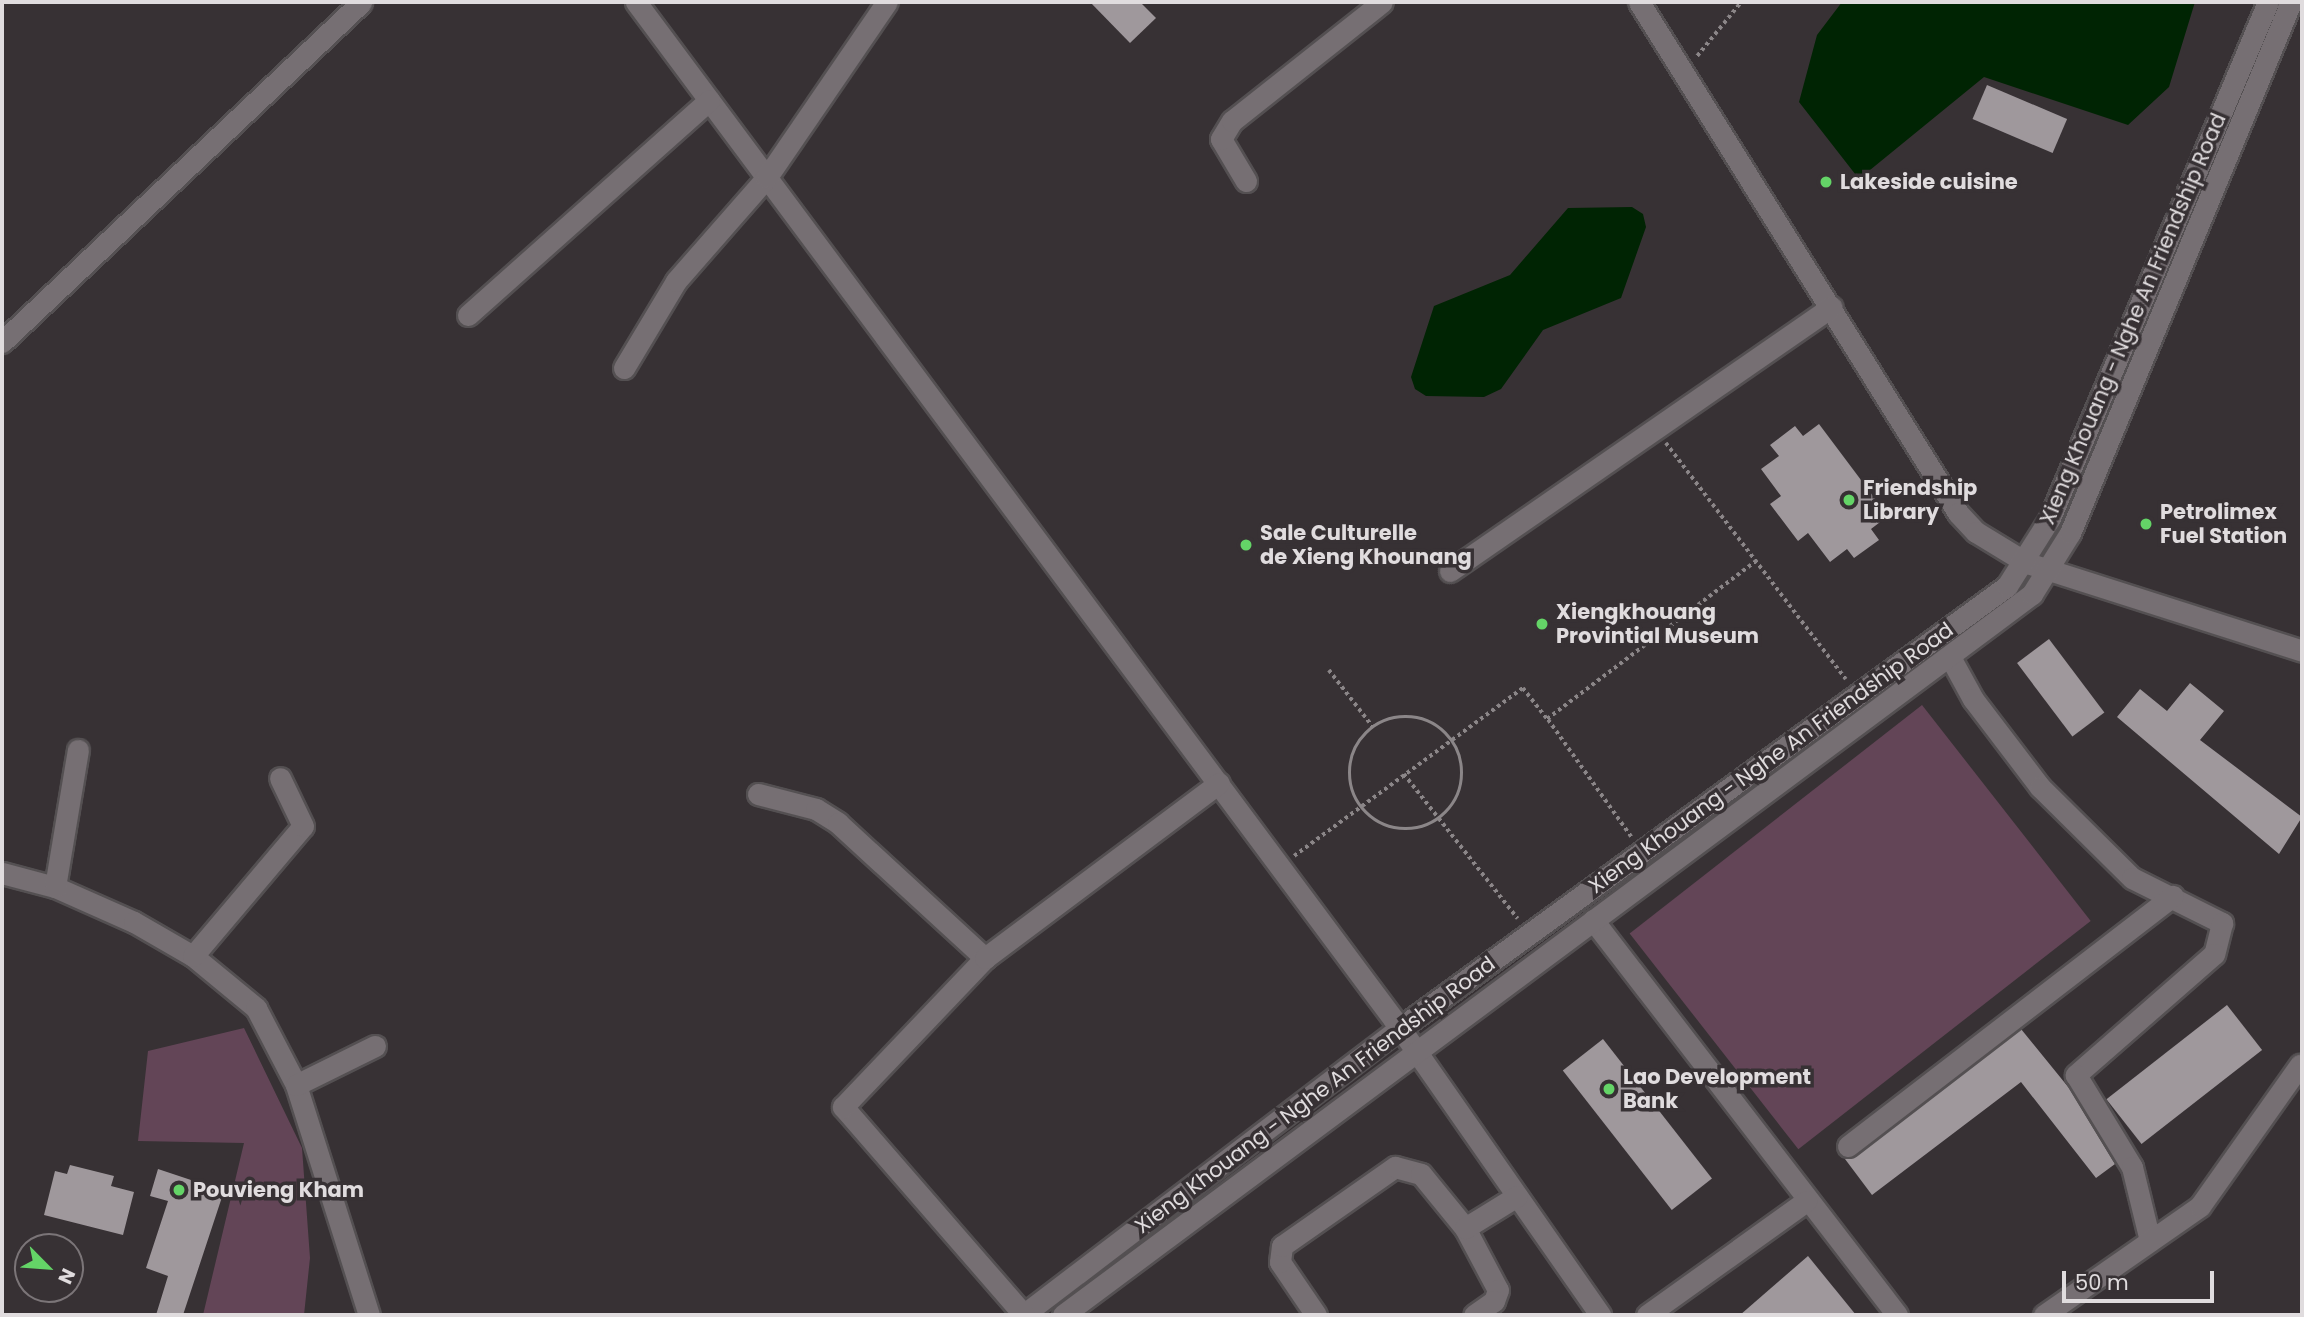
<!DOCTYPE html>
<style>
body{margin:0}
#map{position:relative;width:2304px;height:1317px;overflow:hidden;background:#373134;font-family:Poppins,sans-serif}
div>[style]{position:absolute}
.green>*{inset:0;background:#634557;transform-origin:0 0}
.water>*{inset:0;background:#002403}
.building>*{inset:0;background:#9f989c;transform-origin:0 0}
.path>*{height:3.5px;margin-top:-1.75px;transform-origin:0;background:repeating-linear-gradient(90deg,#8b8688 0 3.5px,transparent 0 7px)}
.path>.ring{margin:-1.75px;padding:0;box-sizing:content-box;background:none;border:3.5px solid #8b8688;border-radius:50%}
.roads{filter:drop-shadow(2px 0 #545052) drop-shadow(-2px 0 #545052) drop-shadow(0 2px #545052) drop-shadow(0 -2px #545052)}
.minor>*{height:21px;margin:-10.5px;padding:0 10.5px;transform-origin:10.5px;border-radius:10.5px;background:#766f73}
.dots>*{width:19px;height:19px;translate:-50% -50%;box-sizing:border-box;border:4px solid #373134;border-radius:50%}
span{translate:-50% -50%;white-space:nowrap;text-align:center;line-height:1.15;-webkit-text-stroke:7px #373134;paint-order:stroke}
.poi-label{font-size:21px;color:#e0dcde;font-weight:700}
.left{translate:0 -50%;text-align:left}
.street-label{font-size:21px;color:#e0dcde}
.frame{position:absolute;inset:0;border:4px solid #e0dcde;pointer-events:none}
.north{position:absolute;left:14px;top:1233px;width:70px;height:70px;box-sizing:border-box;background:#373134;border:2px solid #7b7578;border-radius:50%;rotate:115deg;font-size:19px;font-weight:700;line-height:28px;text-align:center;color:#e0dcde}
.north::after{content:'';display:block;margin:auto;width:24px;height:32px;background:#64d467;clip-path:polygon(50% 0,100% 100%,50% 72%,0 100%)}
.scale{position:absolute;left:2062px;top:1271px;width:152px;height:32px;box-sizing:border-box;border:4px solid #e0dcde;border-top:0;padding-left:9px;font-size:21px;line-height:24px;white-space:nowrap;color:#e0dcde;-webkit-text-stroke:5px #373134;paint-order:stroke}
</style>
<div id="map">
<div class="green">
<div style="left:1922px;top:705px;width:274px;height:371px;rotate:52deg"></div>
<div style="clip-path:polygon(244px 1028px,302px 1148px,310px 1258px,304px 1315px,203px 1315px,244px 1143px,138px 1141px,148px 1051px)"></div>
</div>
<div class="water">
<div style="clip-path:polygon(1842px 2px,2195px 2px,2169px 87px,2128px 125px,1984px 77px,1859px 179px,1799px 102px,1817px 35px)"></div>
<div style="clip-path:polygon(1632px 207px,1643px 214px,1646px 227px,1621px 298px,1543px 330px,1501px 389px,1484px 397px,1426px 396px,1415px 389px,1411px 377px,1434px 306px,1510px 275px,1568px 208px)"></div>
</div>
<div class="building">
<div style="clip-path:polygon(1090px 2px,1140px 2px,1156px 18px,1130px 43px)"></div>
<div style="left:1987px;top:85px;width:87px;height:37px;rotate:23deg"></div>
<div style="clip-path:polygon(1819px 424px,1888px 516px,1871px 529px,1879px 540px,1854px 558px,1847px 549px,1830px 562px,1808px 533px,1798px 541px,1770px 504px,1781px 496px,1761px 469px,1779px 456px,1770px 445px,1795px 426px,1803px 436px)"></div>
<div style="left:2049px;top:639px;width:92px;height:40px;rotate:53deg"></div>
<div style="clip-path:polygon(2190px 683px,2224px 711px,2200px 740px,2302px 817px,2279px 854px,2117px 717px,2140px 689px,2167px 711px)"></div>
<div style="left:2227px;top:1005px;width:57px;height:153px;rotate:52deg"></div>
<div style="clip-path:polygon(2021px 1029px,2069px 1088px,2115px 1164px,2096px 1178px,2021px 1082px,1872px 1195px,1845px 1159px)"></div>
<div style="left:1603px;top:1039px;width:177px;height:51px;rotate:52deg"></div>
<div style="clip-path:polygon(70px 1165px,114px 1176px,111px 1186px,134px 1192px,123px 1235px,44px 1215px,55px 1171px,67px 1174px)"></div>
<div style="clip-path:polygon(158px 1169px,224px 1191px,183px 1315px,156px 1315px,168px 1276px,146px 1268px,168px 1201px,150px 1196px)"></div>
<div style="clip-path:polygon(1808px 1256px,1856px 1315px,1740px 1315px)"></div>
</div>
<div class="path">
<div style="left:1697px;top:56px;width:70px;rotate:-50.8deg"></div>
<div style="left:1666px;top:443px;width:297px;rotate:52.7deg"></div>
<div style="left:1329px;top:670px;width:72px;rotate:52.3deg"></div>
<div class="ring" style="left:1350px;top:717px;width:108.5px;height:108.5px"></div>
<div style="left:1404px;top:774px;width:184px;rotate:51.8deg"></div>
<div style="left:1631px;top:837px;width:145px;rotate:-125.4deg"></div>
<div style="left:1547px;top:719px;width:262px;rotate:-37.1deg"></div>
<div style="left:1294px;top:856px;width:284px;rotate:-36.3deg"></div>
<div style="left:1523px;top:688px;width:39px;rotate:52deg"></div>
</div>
<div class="roads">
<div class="minor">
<div style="left:636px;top:2px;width:1279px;rotate:53.33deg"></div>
<div style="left:1400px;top:1028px;width:350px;rotate:55.1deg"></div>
<div style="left:1639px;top:2px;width:602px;rotate:58.02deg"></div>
<div style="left:1958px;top:513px;width:26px;rotate:47deg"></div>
<div style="left:1976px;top:532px;width:60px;rotate:31.3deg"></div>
<div style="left:2027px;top:563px;width:289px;rotate:17.7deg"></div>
<div style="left:1246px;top:181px;width:49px;rotate:-120.8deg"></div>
<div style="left:1221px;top:139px;width:21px;rotate:-59deg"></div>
<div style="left:1232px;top:121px;width:191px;rotate:-38.4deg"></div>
<div style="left:468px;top:315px;width:323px;rotate:-41.7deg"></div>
<div style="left:2px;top:342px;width:494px;rotate:-43.4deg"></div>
<div style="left:624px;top:368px;width:101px;rotate:-59.1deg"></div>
<div style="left:676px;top:281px;width:138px;rotate:-48.8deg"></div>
<div style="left:767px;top:177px;width:212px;rotate:-55.6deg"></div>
<div style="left:1450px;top:571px;width:464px;rotate:-34.7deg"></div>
<div style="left:1950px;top:657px;width:48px;rotate:61.3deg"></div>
<div style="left:1973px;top:699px;width:111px;rotate:52.7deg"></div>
<div style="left:2040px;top:787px;width:129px;rotate:44.7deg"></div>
<div style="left:2132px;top:878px;width:101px;rotate:26.6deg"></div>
<div style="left:2222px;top:923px;width:32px;rotate:104deg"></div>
<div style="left:2214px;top:954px;width:184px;rotate:138.8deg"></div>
<div style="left:2076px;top:1075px;width:108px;rotate:58.7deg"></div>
<div style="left:2132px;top:1167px;width:76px;rotate:76.3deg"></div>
<div style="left:758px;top:794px;width:60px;rotate:14.5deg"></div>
<div style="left:816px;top:809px;width:26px;rotate:32deg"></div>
<div style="left:838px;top:823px;width:200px;rotate:42.6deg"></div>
<div style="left:2px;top:873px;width:55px;rotate:14.8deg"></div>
<div style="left:55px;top:887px;width:86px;rotate:23.9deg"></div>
<div style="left:134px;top:922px;width:68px;rotate:30deg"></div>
<div style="left:193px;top:956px;width:82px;rotate:39.5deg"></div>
<div style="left:256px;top:1008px;width:87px;rotate:62.5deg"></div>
<div style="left:296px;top:1085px;width:241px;rotate:72.4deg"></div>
<div style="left:55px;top:887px;width:139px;rotate:-80.5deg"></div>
<div style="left:1593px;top:920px;width:498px;rotate:52.4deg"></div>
<div style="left:193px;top:956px;width:170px;rotate:-49.8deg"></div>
<div style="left:303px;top:826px;width:53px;rotate:-115.6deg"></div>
<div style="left:296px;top:1085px;width:88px;rotate:-26.3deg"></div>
<div style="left:1848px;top:1146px;width:410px;rotate:-37.6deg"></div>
<div style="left:1465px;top:1228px;width:70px;rotate:62deg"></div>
<div style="left:1498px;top:1290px;width:12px;rotate:110deg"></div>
<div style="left:1494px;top:1301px;width:24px;rotate:145deg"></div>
<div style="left:1023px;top:1315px;width:474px;rotate:-37.3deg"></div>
<div style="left:1400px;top:1028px;width:751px;rotate:-36.06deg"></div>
<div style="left:2007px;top:586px;width:80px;rotate:-57.7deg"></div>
<div style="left:2050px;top:518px;width:560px;rotate:-67.1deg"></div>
<div style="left:1024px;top:1315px;width:276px;rotate:-131deg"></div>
<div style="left:843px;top:1107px;width:206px;rotate:-46.4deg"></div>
<div style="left:985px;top:958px;width:292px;rotate:-36.8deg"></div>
<div style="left:1063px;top:1315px;width:1208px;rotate:-36.65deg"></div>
<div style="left:2032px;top:594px;width:72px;rotate:-58.1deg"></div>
<div style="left:2070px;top:533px;width:575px;rotate:-67.4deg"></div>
<div style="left:1316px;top:1315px;width:64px;rotate:-124.2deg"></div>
<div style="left:1280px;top:1262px;width:16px;rotate:-83deg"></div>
<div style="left:1282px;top:1246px;width:138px;rotate:-35deg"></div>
<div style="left:1395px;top:1167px;width:27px;rotate:15deg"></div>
<div style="left:1421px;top:1174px;width:70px;rotate:50.8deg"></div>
<div style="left:1465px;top:1228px;width:61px;rotate:-31.6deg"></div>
<div style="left:1647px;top:1315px;width:196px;rotate:-35.6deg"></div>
<div style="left:2044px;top:1315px;width:190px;rotate:-34.9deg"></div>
<div style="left:2200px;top:1206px;width:173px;rotate:-54.7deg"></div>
</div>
</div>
<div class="dots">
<div style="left:1826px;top:182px;background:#64d467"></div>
<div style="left:1849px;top:500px;background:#64d467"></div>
<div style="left:2146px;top:524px;background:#64d467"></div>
<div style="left:1246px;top:545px;background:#64d467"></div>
<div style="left:1542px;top:624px;background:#64d467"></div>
<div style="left:1609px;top:1089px;background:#64d467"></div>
<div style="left:179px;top:1190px;background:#64d467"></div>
</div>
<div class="poi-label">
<span class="left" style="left:1840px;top:182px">Lakeside cuisine</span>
<span class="left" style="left:1863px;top:500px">Friendship<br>Library</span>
<span class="left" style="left:2160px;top:524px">Petrolimex<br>Fuel Station</span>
<span class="left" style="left:1260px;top:545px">Sale Culturelle<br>de Xieng Khounang</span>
<span class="left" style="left:1556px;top:624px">Xiengkhouang<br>Provintial Museum</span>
<span class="left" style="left:1623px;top:1089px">Lao Development<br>Bank</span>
<span class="left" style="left:193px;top:1190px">Pouvieng Kham</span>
</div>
<div class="street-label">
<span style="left:2133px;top:319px;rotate:-67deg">Xieng Khouang - Nghe An Friendship Road</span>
<span style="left:1771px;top:758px;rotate:-36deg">Xieng Khouang - Nghe An Friendship Road</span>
<span style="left:1315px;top:1095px;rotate:-37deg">Xieng Khouang - Nghe An Friendship Road</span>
</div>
<div class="frame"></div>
<div class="north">N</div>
<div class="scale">50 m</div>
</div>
